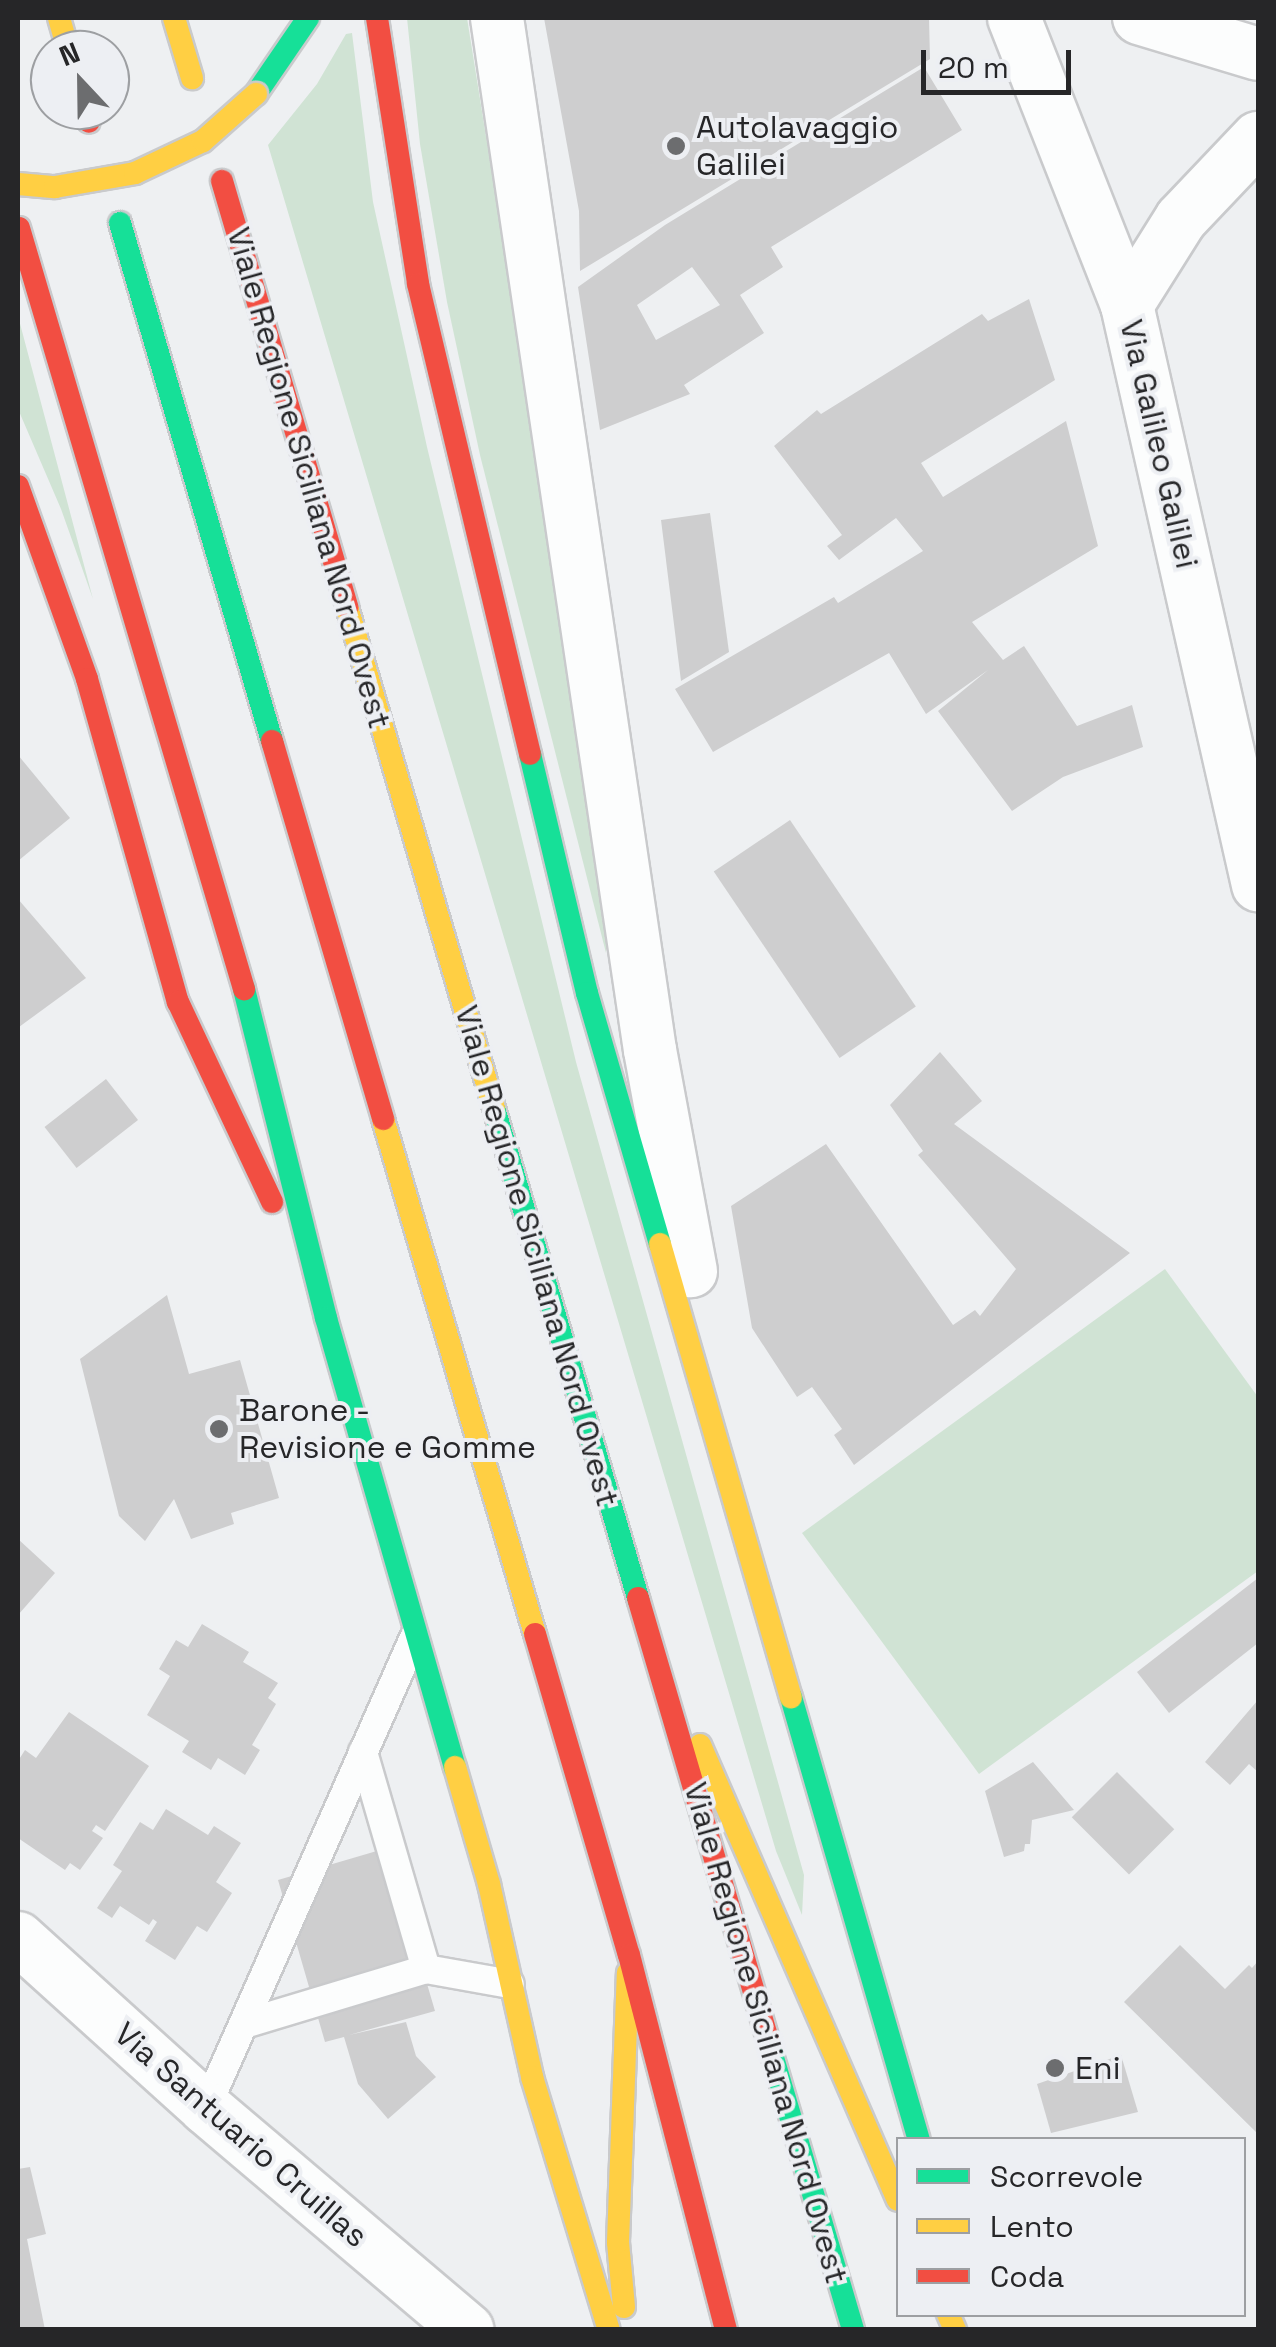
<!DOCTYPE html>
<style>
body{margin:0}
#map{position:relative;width:1276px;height:2347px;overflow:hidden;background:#eef0f2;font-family:"Space Grotesk",sans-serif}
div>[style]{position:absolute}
.green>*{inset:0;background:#d0e3d4}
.building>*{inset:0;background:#cececf;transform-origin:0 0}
.roads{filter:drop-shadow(2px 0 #c9cacc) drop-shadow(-2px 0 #c9cacc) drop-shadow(0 2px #c9cacc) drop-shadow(0 -2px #c9cacc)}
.lane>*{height:28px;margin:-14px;padding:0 14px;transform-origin:14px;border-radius:14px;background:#fcfdfd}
.street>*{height:52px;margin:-26px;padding:0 26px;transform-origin:26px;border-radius:26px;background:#fcfdfd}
.fast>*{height:22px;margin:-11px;padding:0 11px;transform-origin:11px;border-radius:11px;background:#16e098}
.slow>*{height:22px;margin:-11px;padding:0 11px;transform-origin:11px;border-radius:11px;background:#ffcf43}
.jam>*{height:22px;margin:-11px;padding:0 11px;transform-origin:11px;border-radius:11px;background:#f24e42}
.bridges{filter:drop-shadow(2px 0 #c9cacc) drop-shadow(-2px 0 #c9cacc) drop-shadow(0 2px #c9cacc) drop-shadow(0 -2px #c9cacc)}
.slow-bridge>*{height:22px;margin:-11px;padding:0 11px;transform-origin:11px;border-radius:11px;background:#ffcf43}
.dots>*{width:28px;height:28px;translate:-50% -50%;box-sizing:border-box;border:5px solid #edeff3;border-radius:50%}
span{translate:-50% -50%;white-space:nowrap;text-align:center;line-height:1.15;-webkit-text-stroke:8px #edeff3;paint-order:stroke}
.poi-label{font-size:32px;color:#262628}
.left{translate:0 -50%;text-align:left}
.street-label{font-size:32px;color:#262628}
.frame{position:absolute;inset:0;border:20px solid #262628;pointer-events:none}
.legend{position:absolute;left:896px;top:2137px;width:350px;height:180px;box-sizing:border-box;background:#edeff3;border:2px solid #9d9fa2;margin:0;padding:12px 18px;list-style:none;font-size:30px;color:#262628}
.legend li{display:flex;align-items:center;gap:20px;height:50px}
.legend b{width:50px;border:2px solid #9d9fa2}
.north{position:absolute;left:30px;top:30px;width:100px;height:100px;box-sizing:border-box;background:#edeff3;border:2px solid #9d9fa2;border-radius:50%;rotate:338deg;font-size:28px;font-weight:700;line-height:40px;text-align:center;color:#262628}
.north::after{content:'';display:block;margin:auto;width:35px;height:45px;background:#6c6d6f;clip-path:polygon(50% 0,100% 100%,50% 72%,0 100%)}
.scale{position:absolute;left:921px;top:50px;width:150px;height:45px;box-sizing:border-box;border:5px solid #262628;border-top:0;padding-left:12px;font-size:30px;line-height:35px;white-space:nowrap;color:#262628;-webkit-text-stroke:8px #edeff3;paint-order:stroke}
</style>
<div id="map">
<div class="green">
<div style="clip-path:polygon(407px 18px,467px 18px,609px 902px,606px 953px,480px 455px,447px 302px,420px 144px)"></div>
<div style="clip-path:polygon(352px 33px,373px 202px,427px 447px,576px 1062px,804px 1875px,802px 1915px,776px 1851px,268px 145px,317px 84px,346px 34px)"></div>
<div style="clip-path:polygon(18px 316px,93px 599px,61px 509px,18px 409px)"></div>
<div style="clip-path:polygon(1165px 1269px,1258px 1397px,1258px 1571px,979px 1774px,802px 1533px)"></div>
</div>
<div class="building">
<div style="clip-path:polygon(544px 18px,929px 18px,930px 59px,580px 271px,579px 211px)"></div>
<div style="clip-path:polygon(evenodd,924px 67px,962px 130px,771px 247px,783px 267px,740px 295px,764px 333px,684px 385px,690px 394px,600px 430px,578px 287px,665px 225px,924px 67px,692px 267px,720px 305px,656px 340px,637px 305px,692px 267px)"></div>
<div style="clip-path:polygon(1029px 299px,1055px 380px,921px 463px,943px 497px,1066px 421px,1098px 546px,972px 622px,1003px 660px,1024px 646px,1077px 726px,1132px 705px,1143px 747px,1063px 777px,1012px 811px,938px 711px,988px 670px,926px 714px,889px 653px,713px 752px,675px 689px,834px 597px,838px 603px,923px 551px,896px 518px,839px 560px,827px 546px,842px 535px,774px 446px,817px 410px,821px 414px,982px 314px,988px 321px)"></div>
<div style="clip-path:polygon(710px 513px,729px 652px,681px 681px,661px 520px)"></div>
<div style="clip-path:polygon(18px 755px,70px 818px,18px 861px)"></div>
<div style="left:790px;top:820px;width:225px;height:92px;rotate:56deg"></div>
<div style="clip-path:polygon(18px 899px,86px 978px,19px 1027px,18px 1025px)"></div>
<div style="clip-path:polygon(940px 1052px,982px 1101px,954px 1124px,1130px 1253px,854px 1465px,834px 1435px,842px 1429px,812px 1387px,797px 1397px,752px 1328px,731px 1206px,826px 1144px,953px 1325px,975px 1310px,980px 1316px,1016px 1269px,918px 1155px,923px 1151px,890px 1105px)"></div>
<div style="left:106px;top:1079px;width:52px;height:78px;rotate:52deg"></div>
<div style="clip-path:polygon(167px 1295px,189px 1374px,240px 1360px,279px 1498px,231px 1513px,234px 1524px,191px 1539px,174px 1499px,145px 1541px,119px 1516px,80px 1359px)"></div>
<div style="clip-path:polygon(18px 1539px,55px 1573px,18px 1615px)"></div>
<div style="clip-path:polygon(1258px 1578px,1258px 1643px,1169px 1713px,1137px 1672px)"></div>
<div style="clip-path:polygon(202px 1624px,249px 1652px,243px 1662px,278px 1683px,268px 1698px,276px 1704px,252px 1745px,260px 1750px,245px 1775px,218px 1758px,211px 1770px,182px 1752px,189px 1741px,147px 1715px,170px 1676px,159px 1669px,176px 1640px,188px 1647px)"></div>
<div style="clip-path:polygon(1258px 1700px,1258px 1772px,1249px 1764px,1230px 1785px,1205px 1762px)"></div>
<div style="clip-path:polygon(69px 1712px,149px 1766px,105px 1831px,96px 1825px,92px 1831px,103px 1838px,80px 1870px,70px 1863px,65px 1870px,18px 1838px,18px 1761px,25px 1750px,36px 1758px)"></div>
<div style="clip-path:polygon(1033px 1762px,1074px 1810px,1032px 1820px,1030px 1844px,1025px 1844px,1024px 1851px,1004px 1857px,985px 1791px)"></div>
<div style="left:1117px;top:1772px;width:81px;height:64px;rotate:45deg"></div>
<div style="clip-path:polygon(166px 1809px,208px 1835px,214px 1826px,241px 1843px,216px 1882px,232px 1893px,207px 1932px,197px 1926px,175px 1960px,145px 1941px,157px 1922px,153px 1919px,149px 1925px,120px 1906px,112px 1918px,97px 1908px,122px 1871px,113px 1865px,140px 1822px,153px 1830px)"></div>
<div style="clip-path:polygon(387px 1848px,435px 2011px,349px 2035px,406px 2022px,416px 2056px,436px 2077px,388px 2119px,358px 2084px,344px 2037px,325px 2042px,278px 1880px)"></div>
<div style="clip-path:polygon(1180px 1945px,1225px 1989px,1249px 1965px,1252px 1968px,1258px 1961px,1258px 2134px,1124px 2002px)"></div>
<div style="clip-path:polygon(1121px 2055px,1138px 2112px,1051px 2133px,1037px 2084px)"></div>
<div style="clip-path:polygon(30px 2167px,46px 2234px,27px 2239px,45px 2330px,18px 2330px,18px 2169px)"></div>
</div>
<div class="roads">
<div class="lane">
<div style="left:363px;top:1752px;width:226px;rotate:73.8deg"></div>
<div style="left:426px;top:1969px;width:85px;rotate:10.1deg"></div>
<div style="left:244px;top:2024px;width:190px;rotate:-16.8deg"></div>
<div style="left:206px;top:2108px;width:514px;rotate:-66.13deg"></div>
</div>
<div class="street">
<div style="left:497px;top:18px;width:1043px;rotate:81.57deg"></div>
<div style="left:650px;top:1050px;width:225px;rotate:79.5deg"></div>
<div style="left:1014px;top:18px;width:308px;rotate:68.5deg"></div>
<div style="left:1127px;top:305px;width:595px;rotate:77.27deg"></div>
<div style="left:1139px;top:18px;width:124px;rotate:16.8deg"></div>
<div style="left:1127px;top:305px;width:102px;rotate:-57.9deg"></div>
<div style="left:1181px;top:219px;width:112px;rotate:-46.5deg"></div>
<div style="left:18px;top:1938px;width:253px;rotate:42.1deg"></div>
<div style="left:206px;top:2108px;width:343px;rotate:40.3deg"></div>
</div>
<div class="fast">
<div style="left:256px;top:94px;width:92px;rotate:-55.6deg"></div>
<div style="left:120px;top:223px;width:540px;rotate:73.65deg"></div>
<div style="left:530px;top:754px;width:246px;rotate:76.6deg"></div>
<div style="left:587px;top:993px;width:261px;rotate:73.8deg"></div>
<div style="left:244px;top:989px;width:339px;rotate:76deg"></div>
<div style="left:326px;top:1318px;width:467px;rotate:74deg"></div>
<div style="left:494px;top:1108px;width:511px;rotate:73.62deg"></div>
<div style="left:791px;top:1697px;width:461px;rotate:73.9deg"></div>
<div style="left:769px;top:2044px;width:298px;rotate:73.6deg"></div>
</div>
<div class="slow">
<div style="left:59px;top:18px;width:33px;rotate:74deg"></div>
<div style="left:174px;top:18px;width:63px;rotate:73.3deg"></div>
<div style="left:347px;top:607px;width:522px;rotate:73.65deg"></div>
<div style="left:383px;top:1119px;width:537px;rotate:73.56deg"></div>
<div style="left:660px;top:1244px;width:472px;rotate:73.9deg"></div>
<div style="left:700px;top:1745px;width:496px;rotate:66.5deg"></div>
<div style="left:455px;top:1767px;width:122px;rotate:73.8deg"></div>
<div style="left:489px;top:1884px;width:198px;rotate:77.4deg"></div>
<div style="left:532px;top:2077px;width:264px;rotate:73.1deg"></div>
<div style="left:624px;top:2307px;width:65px;rotate:-95.3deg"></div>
<div style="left:618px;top:2242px;width:269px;rotate:-87.9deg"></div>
<div style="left:948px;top:2314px;width:17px;rotate:66deg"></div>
</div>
<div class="jam">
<div style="left:377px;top:18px;width:269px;rotate:81.2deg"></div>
<div style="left:418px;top:284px;width:483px;rotate:76.6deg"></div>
<div style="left:86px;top:110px;width:12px;rotate:76deg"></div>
<div style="left:222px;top:181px;width:444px;rotate:73.6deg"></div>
<div style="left:19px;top:228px;width:794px;rotate:73.53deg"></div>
<div style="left:18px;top:486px;width:205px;rotate:70.3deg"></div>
<div style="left:87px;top:679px;width:336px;rotate:74.3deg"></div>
<div style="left:178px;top:1002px;width:221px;rotate:64.8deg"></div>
<div style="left:272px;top:741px;width:394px;rotate:73.6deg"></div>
<div style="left:638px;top:1598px;width:465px;rotate:73.6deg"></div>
<div style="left:535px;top:1634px;width:334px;rotate:73.7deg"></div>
<div style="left:629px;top:1955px;width:387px;rotate:75.5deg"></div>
</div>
</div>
<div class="bridges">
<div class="slow-bridge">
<div style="left:18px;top:184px;width:37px;rotate:5deg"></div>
<div style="left:55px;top:187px;width:81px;rotate:-9.9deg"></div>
<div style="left:135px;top:173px;width:75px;rotate:-25.2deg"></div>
<div style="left:203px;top:141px;width:71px;rotate:-41.6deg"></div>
</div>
</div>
<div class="dots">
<div style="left:676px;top:146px;background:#6c6d6f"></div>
<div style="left:219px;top:1429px;background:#6c6d6f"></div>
<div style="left:1055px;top:2068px;background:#6c6d6f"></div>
</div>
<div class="poi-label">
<span class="left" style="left:696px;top:146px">Autolavaggio<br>Galilei</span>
<span class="left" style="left:239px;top:1429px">Barone -<br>Revisione e Gomme</span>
<span class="left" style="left:1075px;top:2068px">Eni</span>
</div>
<div class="street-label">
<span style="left:1159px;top:444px;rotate:77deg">Via Galileo Galilei</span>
<span style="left:309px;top:478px;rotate:74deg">Viale Regione Siciliana Nord Ovest</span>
<span style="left:537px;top:1256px;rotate:74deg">Viale Regione Siciliana Nord Ovest</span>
<span style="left:766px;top:2033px;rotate:74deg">Viale Regione Siciliana Nord Ovest</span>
<span style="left:241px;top:2135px;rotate:41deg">Via Santuario Cruillas</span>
</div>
<div class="frame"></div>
<ul class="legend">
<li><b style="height:12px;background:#16e098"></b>Scorrevole</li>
<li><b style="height:12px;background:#ffcf43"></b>Lento</li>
<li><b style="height:12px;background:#f24e42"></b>Coda</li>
</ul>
<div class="north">N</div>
<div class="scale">20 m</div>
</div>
